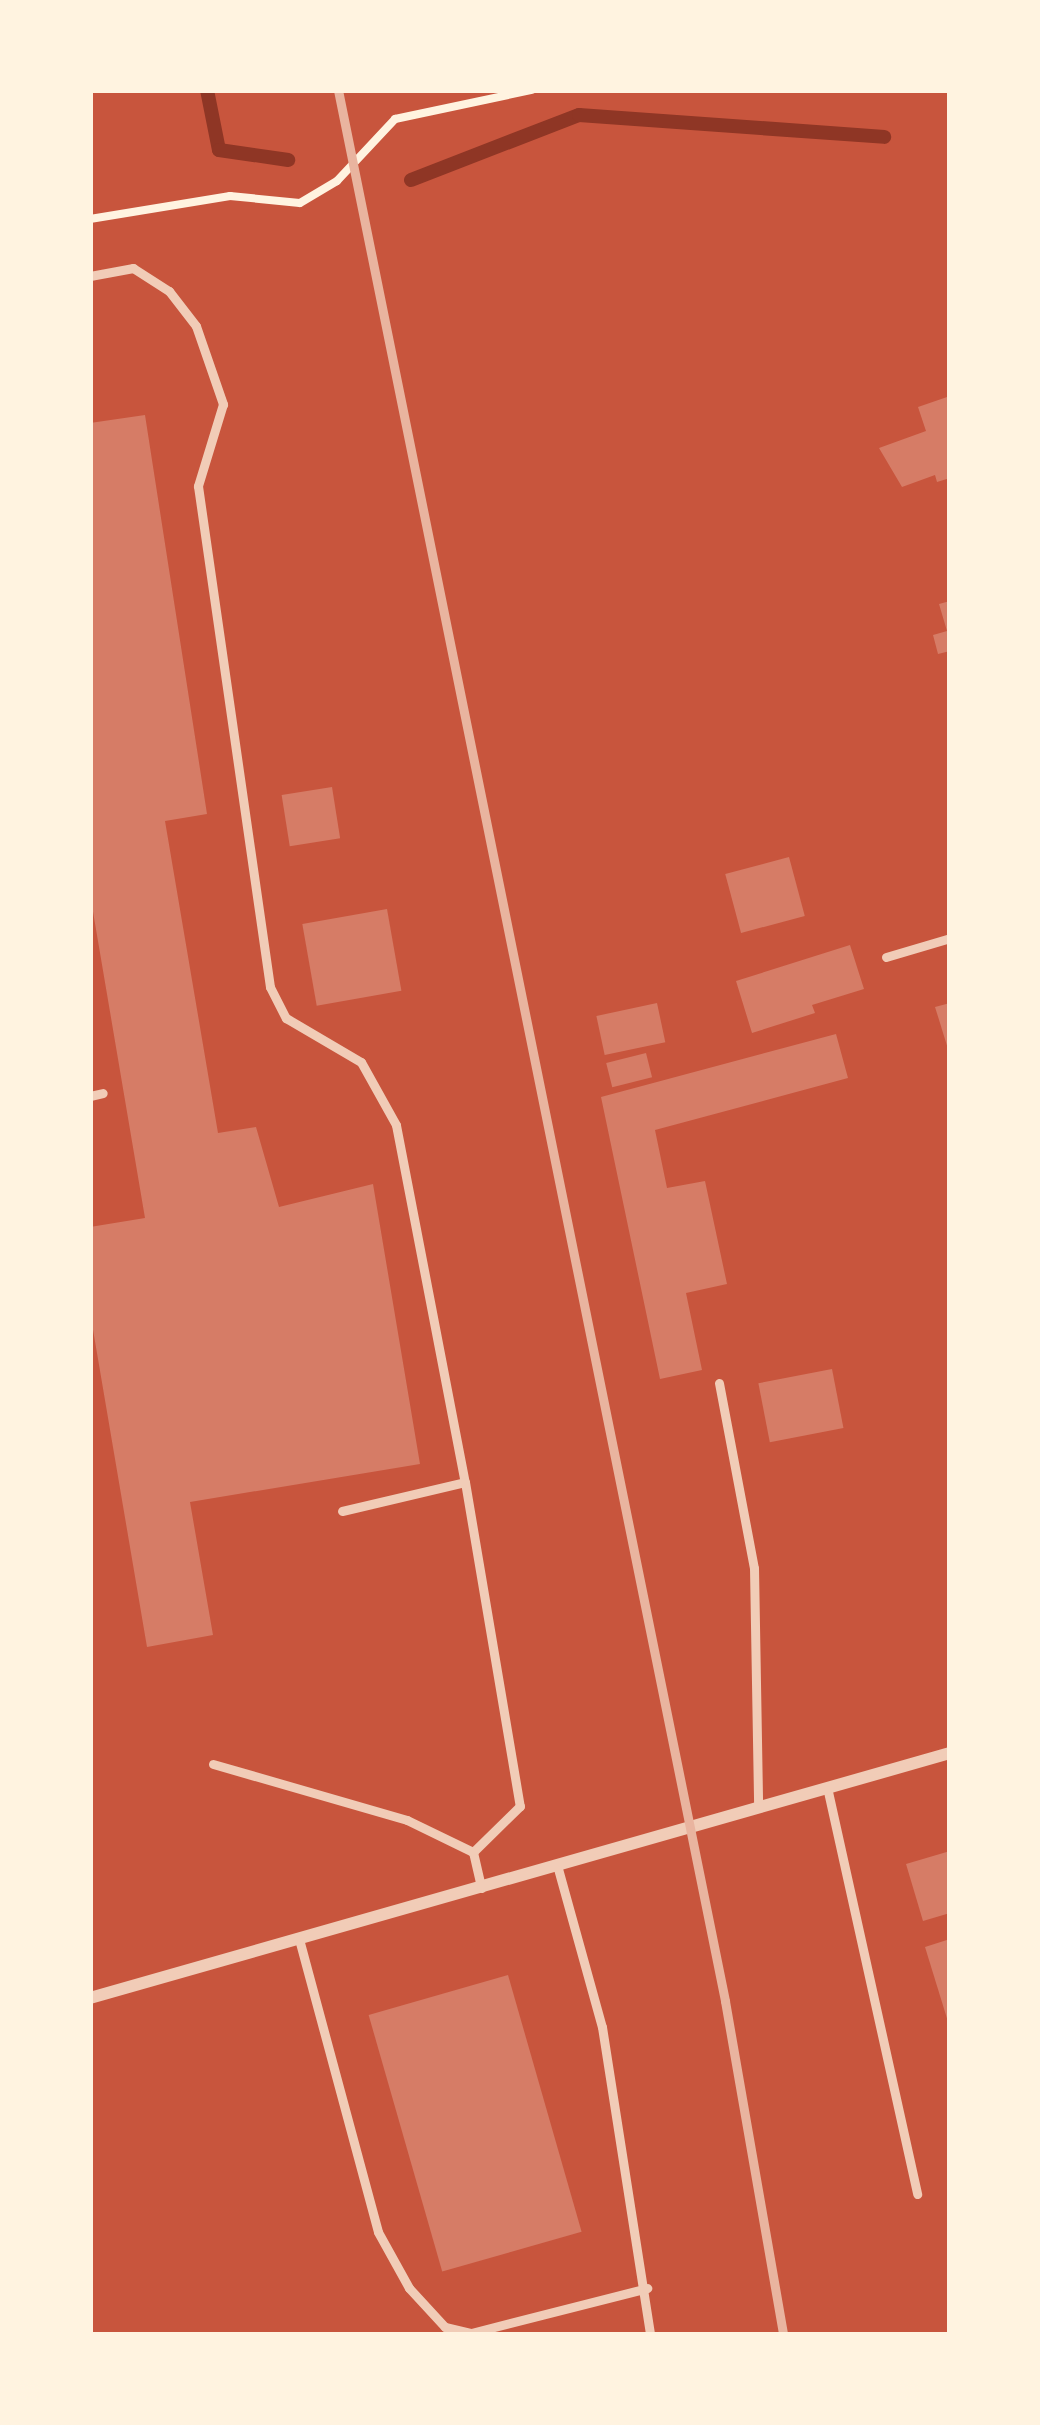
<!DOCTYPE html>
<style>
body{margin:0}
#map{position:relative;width:1040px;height:2425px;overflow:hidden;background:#c8553d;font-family:"Titillium Web",sans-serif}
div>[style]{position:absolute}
.stream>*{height:14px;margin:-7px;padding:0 7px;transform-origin:7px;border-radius:7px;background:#8f3625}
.building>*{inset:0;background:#d67c66;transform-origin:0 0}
.path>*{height:8px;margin:-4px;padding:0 4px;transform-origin:4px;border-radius:4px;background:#fff3e0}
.service>*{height:9px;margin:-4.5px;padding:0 4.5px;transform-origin:4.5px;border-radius:4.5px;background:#f1ccb7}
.minor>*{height:12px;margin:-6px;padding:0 6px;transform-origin:6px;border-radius:6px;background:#f1ccb7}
.rail>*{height:9px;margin:-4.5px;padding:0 4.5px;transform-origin:4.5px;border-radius:4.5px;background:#e9b49f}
span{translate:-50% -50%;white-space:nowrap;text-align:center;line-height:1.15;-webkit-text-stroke:12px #fff3e0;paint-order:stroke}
.frame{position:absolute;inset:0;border:93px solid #fff3e0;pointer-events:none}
</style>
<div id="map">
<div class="stream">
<div style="left:207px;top:90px;width:61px;rotate:78.7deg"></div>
<div style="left:219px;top:150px;width:70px;rotate:8.2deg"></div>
<div style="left:411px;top:180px;width:180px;rotate:-21.2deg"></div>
<div style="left:579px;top:115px;width:306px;rotate:4.1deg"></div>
</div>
<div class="building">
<div style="clip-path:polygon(950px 396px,950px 478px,937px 482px,935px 475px,902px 487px,879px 448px,926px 431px,918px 407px)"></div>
<div style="clip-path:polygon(145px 415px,207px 814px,165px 821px,218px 1133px,256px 1127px,279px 1207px,373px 1184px,420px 1464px,190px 1502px,213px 1635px,147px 1647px,90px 1312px,90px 1227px,145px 1218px,90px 894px,90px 423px)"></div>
<div style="clip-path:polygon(950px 601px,950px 651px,938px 654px,933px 635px,947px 631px,939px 604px)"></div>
<div style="left:332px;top:787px;width:52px;height:51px;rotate:81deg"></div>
<div style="left:789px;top:857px;width:61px;height:66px;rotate:75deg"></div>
<div style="left:387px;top:909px;width:83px;height:86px;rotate:80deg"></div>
<div style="clip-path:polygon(850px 945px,864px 989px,812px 1005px,815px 1013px,752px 1033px,736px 981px)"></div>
<div style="left:657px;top:1003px;width:40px;height:62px;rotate:78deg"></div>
<div style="clip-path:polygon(950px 1003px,950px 1052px,949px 1052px,935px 1007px)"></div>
<div style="clip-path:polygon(836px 1034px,848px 1078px,655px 1130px,667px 1188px,705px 1181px,727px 1284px,686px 1293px,702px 1370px,660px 1379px,601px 1097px)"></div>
<div style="left:646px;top:1053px;width:25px;height:41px;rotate:76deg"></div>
<div style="left:832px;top:1369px;width:60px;height:75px;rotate:79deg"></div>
<div style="clip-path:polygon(950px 1851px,950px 1913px,923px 1921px,906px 1864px)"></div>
<div style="clip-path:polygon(950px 1939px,950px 2025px,949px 2025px,925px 1947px)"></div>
<div style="left:508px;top:1975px;width:267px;height:145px;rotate:74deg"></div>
</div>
<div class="path">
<div style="left:90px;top:219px;width:142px;rotate:-9.3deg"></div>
<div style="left:230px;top:196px;width:70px;rotate:5.7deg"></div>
<div style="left:300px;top:203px;width:43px;rotate:-30.7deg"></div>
<div style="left:337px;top:181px;width:85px;rotate:-46.9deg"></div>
<div style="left:395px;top:119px;width:140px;rotate:-12deg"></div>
</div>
<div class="service">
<div style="left:90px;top:276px;width:44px;rotate:-10.5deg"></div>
<div style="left:133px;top:268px;width:43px;rotate:32.6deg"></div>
<div style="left:169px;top:291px;width:44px;rotate:52.4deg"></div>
<div style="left:196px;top:326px;width:83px;rotate:70.9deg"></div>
<div style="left:223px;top:404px;width:86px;rotate:107deg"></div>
<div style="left:198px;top:486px;width:506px;rotate:81.82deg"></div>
<div style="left:270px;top:987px;width:35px;rotate:63deg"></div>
<div style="left:286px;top:1018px;width:87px;rotate:30.4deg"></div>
<div style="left:361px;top:1062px;width:72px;rotate:60.9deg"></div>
<div style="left:396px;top:1125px;width:364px;rotate:79.1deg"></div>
<div style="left:465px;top:1482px;width:329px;rotate:80.4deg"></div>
<div style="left:520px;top:1806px;width:66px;rotate:135.6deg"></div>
<div style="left:473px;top:1852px;width:37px;rotate:77deg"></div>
<div style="left:886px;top:957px;width:67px;rotate:-16.5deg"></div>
<div style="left:90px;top:1096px;width:13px;rotate:-13deg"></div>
<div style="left:719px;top:1383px;width:188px;rotate:79.3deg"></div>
<div style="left:754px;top:1568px;width:239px;rotate:89deg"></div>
<div style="left:342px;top:1511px;width:126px;rotate:-13.3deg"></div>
<div style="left:213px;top:1764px;width:202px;rotate:16.1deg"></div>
<div style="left:407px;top:1820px;width:73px;rotate:25.9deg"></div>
<div style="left:827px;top:1787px;width:417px;rotate:77.5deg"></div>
<div style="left:557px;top:1865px;width:168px;rotate:74.5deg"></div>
<div style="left:602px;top:2027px;width:312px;rotate:81.1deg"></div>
<div style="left:299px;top:1939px;width:303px;rotate:74.9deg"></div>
<div style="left:378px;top:2232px;width:64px;rotate:61deg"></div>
<div style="left:409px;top:2288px;width:53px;rotate:47.3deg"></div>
<div style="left:445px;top:2327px;width:27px;rotate:13deg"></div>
<div style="left:471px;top:2333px;width:182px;rotate:-14.3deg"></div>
</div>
<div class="minor">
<div style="left:90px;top:1998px;width:894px;rotate:-15.9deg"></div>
</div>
<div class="rail">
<div style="left:338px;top:90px;width:1950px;rotate:78.55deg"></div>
<div style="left:725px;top:2001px;width:339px;rotate:80.1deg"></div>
</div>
<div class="frame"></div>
</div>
